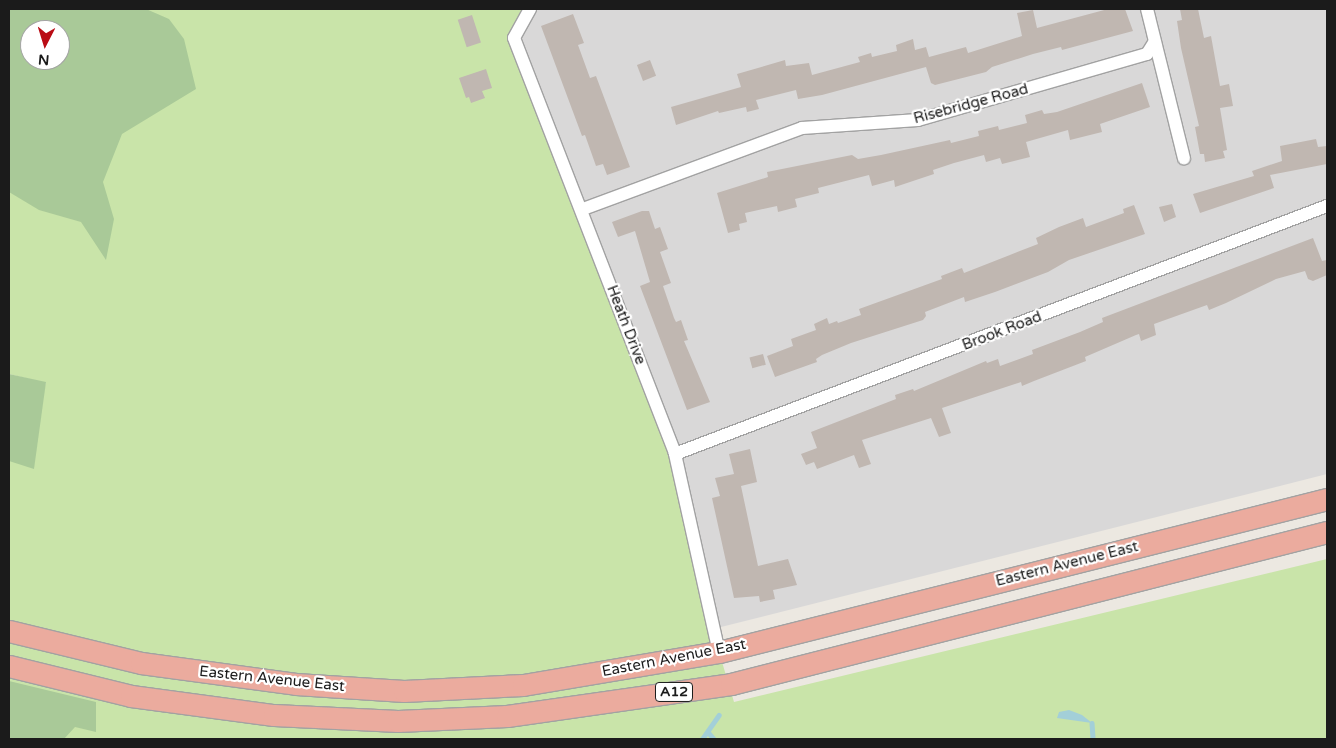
<!DOCTYPE html>
<style>
body{margin:0}
#map{position:relative;width:1336px;height:748px;overflow:hidden;background:#ece8e1;font-family:"Varela Round",sans-serif}
div>[style]{position:absolute}
.residential>*{inset:0;background:#d9d8d8}
.grass>*{inset:0;background:#c9e4a9}
.forest>*{inset:0;background:#a9c998}
.water>*{inset:0;background:#a3cfd8}
.stream>*{height:4.5px;margin:-2.25px;padding:0 2.25px;transform-origin:2.25px;border-radius:2.25px;background:#a3cfd8}
.building>*{inset:0;background:#c0b7b1;transform-origin:0 0}
.roads{filter:drop-shadow(1px 0 #a2a2a2) drop-shadow(-1px 0 #a2a2a2) drop-shadow(0 1px #a2a2a2) drop-shadow(0 -1px #a2a2a2)}
.minor>*{height:12px;margin:-6px;padding:0 6px;transform-origin:6px;border-radius:6px;background:#fff}
.trunk>*{height:21px;margin:-10.5px;padding:0 10.5px;transform-origin:10.5px;border-radius:10.5px;background:#ebab9e}
span{translate:-50% -50%;white-space:nowrap;text-align:center;line-height:1.15;-webkit-text-stroke:4.5px #fff;paint-order:stroke}
.shield-label span{padding:1px 4px;background:#fff;border:1px solid;border-radius:4px;-webkit-text-stroke-width:0}
.shield-label{font-size:14px;color:#1b1b1b;font-weight:700}
.street-label{font-size:15px;color:#1b1b1b}
.frame{position:absolute;inset:0;border:10px solid #1b1b1b;pointer-events:none}
.north{position:absolute;left:20px;top:20px;width:50px;height:50px;box-sizing:border-box;background:#fff;border:1px solid #a4a4a4;border-radius:50%;rotate:185deg;font-size:14px;font-weight:700;line-height:20px;text-align:center;color:#1b1b1b}
.north::after{content:'';display:block;margin:auto;width:18px;height:22px;background:#ba0c15;clip-path:polygon(50% 0,100% 100%,50% 72%,0 100%)}
</style>
<div id="map">
<div class="residential">
<div style="clip-path:polygon(530px 9px,1327px 9px,1327px 474px,713px 629px,514px 38px)"></div>
</div>
<div class="grass">
<div style="clip-path:polygon(evenodd,9px 9px,530px 9px,514px 38px,675px 454px,719px 652px,734px 702px,1327px 559px,1327px 739px,9px 739px,9px 460px,46px 383px,9px 374px,9px 9px,30px 30px,60px 30px,60px 60px,30px 60px,30px 30px)"></div>
</div>
<div class="forest">
<div style="clip-path:polygon(evenodd,9px 9px,146px 9px,169px 19px,184px 39px,196px 89px,122px 134px,103px 182px,114px 219px,106px 260px,81px 222px,39px 210px,9px 192px,9px 9px,30px 30px,60px 30px,60px 60px,30px 60px,30px 30px)"></div>
<div style="clip-path:polygon(9px 374px,46px 382px,34px 469px,9px 461px)"></div>
<div style="clip-path:polygon(9px 681px,96px 702px,96px 732px,75px 727px,64px 739px,9px 739px)"></div>
</div>
<div class="water">
<div style="clip-path:polygon(1069px 710px,1082px 715px,1092px 723px,1057px 718px,1059px 712px)"></div>
</div>
<div class="stream">
<div style="left:1092px;top:723px;width:16px;rotate:86deg"></div>
<div style="left:708px;top:732px;width:9px;rotate:49deg"></div>
<div style="left:702px;top:739px;width:29px;rotate:-55deg"></div>
</div>
<div class="building">
<div style="clip-path:polygon(1108px 9px,1125px 9px,1133px 31px,1062px 50px,1061px 47px,1033px 54px,992px 67px,986px 72px,935px 85px,931px 83px,926px 67px,822px 95px,798px 99px,796px 90px,756px 100px,759px 109px,747px 112px,746px 107px,719px 113px,718px 111px,676px 125px,671px 107px,741px 87px,737px 74px,785px 60px,786px 66px,809px 63px,812px 75px,860px 62px,858px 57px,871px 53px,872px 57px,897px 51px,896px 45px,913px 39px,915px 50px,926px 47px,929px 57px,966px 47px,968px 53px,1022px 36px,1017px 13px,1033px 10px,1037px 28px)"></div>
<div style="clip-path:polygon(1180px 9px,1198px 9px,1204px 38px,1211px 36px,1220px 86px,1229px 84px,1233px 106px,1220px 108px,1227px 150px,1223px 151px,1225px 158px,1205px 162px,1204px 154px,1200px 154px,1195px 127px,1199px 126px,1181px 48px,1177px 21px,1182px 20px)"></div>
<div style="clip-path:polygon(573px 14px,584px 43px,578px 45px,590px 78px,596px 76px,630px 167px,607px 175px,603px 164px,596px 166px,585px 135px,582px 136px,541px 26px)"></div>
<div style="left:472px;top:15px;width:29px;height:15px;rotate:72deg"></div>
<div style="left:650px;top:60px;width:17px;height:14px;rotate:69deg"></div>
<div style="clip-path:polygon(486px 69px,492px 88px,482px 91px,485px 98px,471px 103px,469px 97px,466px 98px,459px 78px)"></div>
<div style="clip-path:polygon(1142px 83px,1150px 107px,1100px 124px,1102px 132px,1070px 140px,1068px 130px,1026px 142px,1030px 157px,1002px 164px,1000px 158px,986px 162px,984px 155px,954px 163px,933px 170px,934px 174px,895px 187px,894px 180px,872px 186px,869px 175px,818px 188px,819px 193px,795px 199px,797px 207px,778px 212px,777px 206px,745px 213px,747px 222px,739px 224px,740px 230px,728px 233px,717px 193px,768px 177px,767px 172px,852px 155px,858px 159px,881px 155px,950px 140px,951px 143px,979px 136px,978px 131px,998px 126px,999px 130px,1027px 123px,1025px 115px,1042px 110px,1044px 114px,1057px 112px)"></div>
<div style="clip-path:polygon(1316px 139px,1318px 147px,1327px 146px,1327px 164px,1270px 175px,1274px 188px,1200px 213px,1193px 194px,1254px 176px,1252px 171px,1282px 161px,1280px 146px)"></div>
<div style="clip-path:polygon(1172px 204px,1176px 217px,1164px 222px,1159px 207px)"></div>
<div style="clip-path:polygon(1134px 205px,1145px 234px,1069px 260px,1048px 272px,995px 292px,965px 302px,964px 297px,925px 312px,926px 316px,923px 320px,851px 343px,822px 355px,816px 359px,817px 362px,775px 377px,767px 356px,793px 346px,791px 339px,816px 330px,814px 324px,827px 318px,829px 324px,837px 321px,838px 323px,861px 315px,859px 309px,942px 279px,941px 276px,962px 268px,964px 273px,1038px 244px,1036px 238px,1059px 227px,1083px 218px,1086px 227px,1124px 213px,1123px 209px)"></div>
<div style="clip-path:polygon(642px 211px,649px 211px,655px 229px,660px 227px,668px 249px,660px 252px,671px 283px,663px 286px,674px 318px,676px 322px,681px 320px,688px 340px,684px 341px,710px 402px,687px 410px,640px 286px,650px 282px,635px 231px,618px 237px,612px 222px)"></div>
<div style="clip-path:polygon(1313px 238px,1322px 261px,1327px 260px,1327px 275px,1313px 281px,1308px 279px,1305px 271px,1276px 279px,1226px 303px,1209px 310px,1207px 305px,1154px 324px,1156px 335px,1141px 341px,1139px 334px,1136px 335px,1085px 357px,1086px 361px,1034px 381px,1022px 386px,1021px 382px,942px 408px,951px 433px,939px 437px,931px 418px,862px 440px,871px 464px,859px 468px,854px 455px,817px 469px,814px 462px,806px 465px,801px 454px,817px 448px,811px 432px,896px 399px,895px 395px,913px 389px,914px 391px,986px 361px,987px 363px,998px 359px,1000px 366px,1033px 354px,1032px 350px,1080px 332px,1103px 322px,1102px 318px)"></div>
<div style="left:763px;top:354px;width:11px;height:14px;rotate:75deg"></div>
<div style="clip-path:polygon(750px 449px,757px 482px,741px 486px,758px 566px,788px 559px,797px 585px,773px 590px,775px 599px,760px 602px,759px 596px,734px 598px,712px 498px,720px 496px,715px 478px,734px 474px,729px 454px)"></div>
</div>
<div class="roads">
<div class="minor">
<div style="left:530px;top:9px;width:33px;rotate:119deg"></div>
<div style="left:514px;top:38px;width:446px;rotate:68.8deg"></div>
<div style="left:675px;top:454px;width:203px;rotate:77.5deg"></div>
<div style="left:1147px;top:9px;width:154px;rotate:76.1deg"></div>
<div style="left:583px;top:209px;width:233px;rotate:-20.3deg"></div>
<div style="left:802px;top:128px;width:116px;rotate:-3.9deg"></div>
<div style="left:918px;top:120px;width:238px;rotate:-16.1deg"></div>
<div style="left:1147px;top:54px;width:13px;rotate:-58deg"></div>
<div style="left:675px;top:454px;width:698px;rotate:-20.83deg"></div>
</div>
<div class="trunk">
<div style="left:9px;top:631px;width:136px;rotate:13.6deg"></div>
<div style="left:141px;top:663px;width:156px;rotate:7.7deg"></div>
<div style="left:296px;top:684px;width:108px;rotate:3.7deg"></div>
<div style="left:404px;top:691px;width:119px;rotate:-2.9deg"></div>
<div style="left:523px;top:685px;width:199px;rotate:-9.6deg"></div>
<div style="left:719px;top:652px;width:627px;rotate:-14.12deg"></div>
<div style="left:9px;top:666px;width:126px;rotate:13.8deg"></div>
<div style="left:131px;top:696px;width:144px;rotate:7.6deg"></div>
<div style="left:274px;top:715px;width:124px;rotate:2.8deg"></div>
<div style="left:398px;top:721px;width:109px;rotate:-2.6deg"></div>
<div style="left:507px;top:716px;width:226px;rotate:-8.1deg"></div>
<div style="left:731px;top:684px;width:615px;rotate:-14.31deg"></div>
</div>
</div>
<div class="shield-label">
<span style="left:674px;top:692px">A12</span>
</div>
<div class="street-label">
<span style="left:971px;top:104px;rotate:-15deg">Risebridge Road</span>
<span style="left:626px;top:325px;rotate:69deg">Heath Drive</span>
<span style="left:1002px;top:331px;rotate:-21deg">Brook Road</span>
<span style="left:1067px;top:564px;rotate:-14deg">Eastern Avenue East</span>
<span style="left:674px;top:658px;rotate:-11deg">Eastern Avenue East</span>
<span style="left:272px;top:679px;rotate:6deg">Eastern Avenue East</span>
</div>
<div class="frame"></div>
<div class="north">N</div>
</div>
